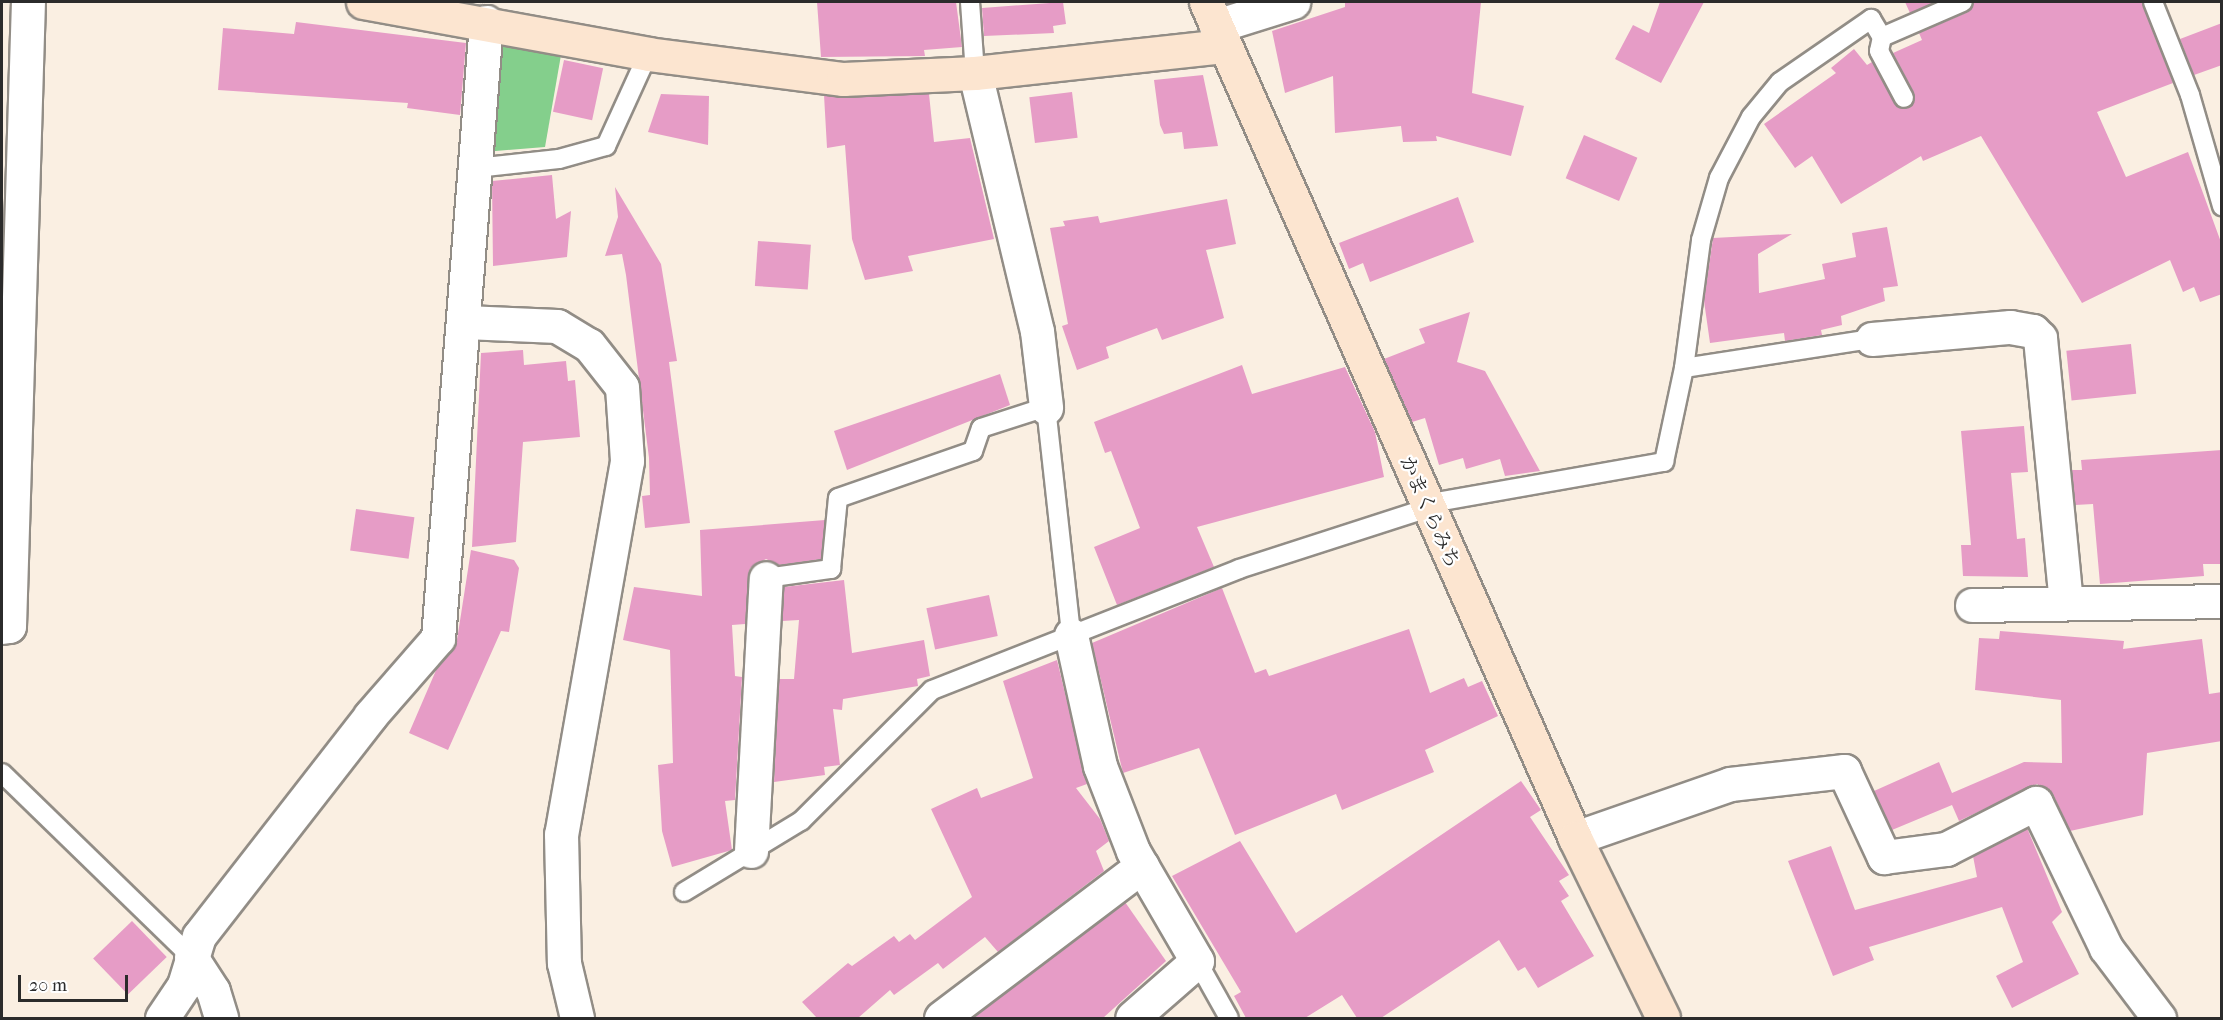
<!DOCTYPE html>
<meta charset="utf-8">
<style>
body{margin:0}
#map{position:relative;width:2223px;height:1020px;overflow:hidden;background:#faefe2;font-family:"IM FELL French Canon","Noto Serif JP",serif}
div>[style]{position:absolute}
.green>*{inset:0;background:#84cf8c}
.building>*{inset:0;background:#e69cc6;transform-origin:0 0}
.roads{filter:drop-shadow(2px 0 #928d86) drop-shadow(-2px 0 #928d86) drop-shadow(0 2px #928d86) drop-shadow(0 -2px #928d86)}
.lane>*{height:18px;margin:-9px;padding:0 9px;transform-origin:9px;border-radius:9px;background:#fff}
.street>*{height:33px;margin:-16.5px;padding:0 16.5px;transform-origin:16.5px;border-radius:16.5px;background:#fff}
.secondary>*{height:33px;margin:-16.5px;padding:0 16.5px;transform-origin:16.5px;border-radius:16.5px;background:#fce5d0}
span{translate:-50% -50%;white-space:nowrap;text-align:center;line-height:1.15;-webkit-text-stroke:4.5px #fff;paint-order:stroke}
.street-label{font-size:20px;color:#2b2b2b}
.frame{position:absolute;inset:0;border:3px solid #2b2b2b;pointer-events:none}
.scale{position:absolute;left:18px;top:975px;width:110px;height:27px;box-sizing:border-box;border:3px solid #2b2b2b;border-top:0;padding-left:8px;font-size:18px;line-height:21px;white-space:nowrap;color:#2b2b2b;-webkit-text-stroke:4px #fff;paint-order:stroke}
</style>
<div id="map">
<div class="green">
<div style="clip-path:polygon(499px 45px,561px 55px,545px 147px,484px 152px)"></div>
</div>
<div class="building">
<div style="clip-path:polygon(817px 2px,956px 2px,962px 47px,924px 50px,925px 56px,821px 57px)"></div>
<div style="clip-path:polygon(1063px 2px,1066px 24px,1053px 26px,1054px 33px,984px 36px,982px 8px)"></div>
<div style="clip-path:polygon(1345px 2px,1481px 2px,1472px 93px,1524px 106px,1511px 156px,1436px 136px,1437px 141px,1403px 142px,1401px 126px,1335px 133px,1333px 76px,1285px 93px,1272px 31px,1345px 7px)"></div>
<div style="clip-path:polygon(1660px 2px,1704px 2px,1661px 83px,1615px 59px,1633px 25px,1649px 33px)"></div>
<div style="clip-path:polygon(1905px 2px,1936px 2px,1910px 13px)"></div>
<div style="clip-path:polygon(1974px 2px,2142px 2px,2173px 83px,2097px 112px,2126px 177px,2188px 152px,2222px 245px,2222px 294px,2200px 302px,2194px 287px,2183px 292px,2170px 260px,2082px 303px,1981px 136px,1923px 161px,1921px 156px,1841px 204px,1812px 156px,1795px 168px,1764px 124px,1836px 73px,1831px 68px,1854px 49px,1867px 65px,1872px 62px,1898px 107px,1910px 108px,1914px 93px,1893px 53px,1922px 40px,1919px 33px,1968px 12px)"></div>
<div style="clip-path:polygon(296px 22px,466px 43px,460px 115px,407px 108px,408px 103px,218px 90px,223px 28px,294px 34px)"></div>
<div style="clip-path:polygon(2222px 23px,2222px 65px,2194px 75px,2180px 39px)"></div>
<div style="left:564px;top:60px;width:40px;height:53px;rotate:12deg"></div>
<div style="clip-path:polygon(1203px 75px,1218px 146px,1184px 149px,1182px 132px,1164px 134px,1160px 125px,1154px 80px)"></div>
<div style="left:1072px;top:92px;width:46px;height:43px;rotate:83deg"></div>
<div style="clip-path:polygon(661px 94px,709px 96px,708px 145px,648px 132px)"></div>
<div style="clip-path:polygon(929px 94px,934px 142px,970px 138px,994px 239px,908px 256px,913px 271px,865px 280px,852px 239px,845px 145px,827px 148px,824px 95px)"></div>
<div style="left:1584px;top:135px;width:58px;height:47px;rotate:23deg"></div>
<div style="clip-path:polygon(552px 175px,556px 219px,571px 211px,567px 257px,493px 266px,492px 181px)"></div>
<div style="clip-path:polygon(615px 187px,661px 264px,677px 361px,669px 362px,690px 523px,645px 528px,642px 496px,650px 495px,649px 458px,626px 275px,622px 254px,605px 256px,618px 217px)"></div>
<div style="clip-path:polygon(1458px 197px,1474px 242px,1370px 282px,1363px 263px,1349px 269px,1339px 243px)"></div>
<div style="clip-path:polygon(1227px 199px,1236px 244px,1206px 250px,1224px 318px,1162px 340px,1157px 328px,1106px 347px,1109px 358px,1077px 370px,1062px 326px,1068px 324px,1050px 228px,1065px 226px,1063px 221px,1098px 216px,1100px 223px)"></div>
<div style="clip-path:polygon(1887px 227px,1898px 286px,1883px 288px,1885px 301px,1841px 316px,1842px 325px,1821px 330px,1822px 335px,1785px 341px,1784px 333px,1710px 343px,1704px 301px,1713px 238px,1792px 234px,1758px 254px,1759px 293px,1825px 279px,1822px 264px,1856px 257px,1852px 233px)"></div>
<div style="left:758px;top:241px;width:53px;height:45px;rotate:4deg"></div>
<div style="clip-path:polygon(1470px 312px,1457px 362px,1485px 371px,1540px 471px,1505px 476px,1500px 459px,1466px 469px,1463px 458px,1439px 465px,1425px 418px,1412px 422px,1384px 359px,1425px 343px,1419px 329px)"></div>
<div style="left:2131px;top:344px;width:50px;height:65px;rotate:84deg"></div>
<div style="clip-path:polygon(523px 350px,524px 365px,566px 361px,568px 381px,575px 380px,580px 437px,523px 442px,516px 542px,472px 547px,481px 353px)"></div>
<div style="clip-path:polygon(1242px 365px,1252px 394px,1345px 367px,1375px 432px,1384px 477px,1197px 527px,1214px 567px,1117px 605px,1094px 547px,1140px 528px,1111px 451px,1105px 453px,1094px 422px)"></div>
<div style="clip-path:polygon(1000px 374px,1010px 405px,847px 470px,834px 431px)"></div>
<div style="clip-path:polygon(2024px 426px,2028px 472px,2011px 473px,2017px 539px,2025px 538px,2028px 577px,1963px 576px,1961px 545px,1971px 545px,1961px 431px)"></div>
<div style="clip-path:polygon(2222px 450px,2222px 564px,2203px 564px,2204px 576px,2100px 584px,2093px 504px,2075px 505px,2072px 470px,2082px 470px,2081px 460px)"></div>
<div style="left:356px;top:509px;width:59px;height:42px;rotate:8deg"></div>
<div style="clip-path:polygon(825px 520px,821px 559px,779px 565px,766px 559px,750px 568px,745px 624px,732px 625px,735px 676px,742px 677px,735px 800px,725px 801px,732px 850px,672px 867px,662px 831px,658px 765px,673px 763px,670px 650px,623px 640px,634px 587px,702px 596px,700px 530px)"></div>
<div style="clip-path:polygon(471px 550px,514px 560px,519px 568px,509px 632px,501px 631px,448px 750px,409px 733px,437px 668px,457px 640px)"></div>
<div style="clip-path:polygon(844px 580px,852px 653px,924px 640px,930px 676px,917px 679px,918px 686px,843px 699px,842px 710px,833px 709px,840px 765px,824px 767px,825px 775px,774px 782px,779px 679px,794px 679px,799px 620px,782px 621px,784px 587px)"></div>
<div style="clip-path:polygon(1222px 588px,1255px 673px,1266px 669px,1269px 676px,1409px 629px,1430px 693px,1464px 678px,1468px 687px,1482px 681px,1498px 716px,1425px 750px,1434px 772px,1342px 810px,1336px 794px,1235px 835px,1199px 748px,1123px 773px,1092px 643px)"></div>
<div style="left:989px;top:595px;width:42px;height:64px;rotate:78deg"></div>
<div style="clip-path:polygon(2000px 631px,2124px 641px,2123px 649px,2202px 639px,2209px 694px,2222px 692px,2222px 741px,2147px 753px,2143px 815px,2070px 831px,2053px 794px,2037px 784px,1959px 821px,1952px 805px,1892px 830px,1874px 791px,1939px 762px,1952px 793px,2024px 762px,2062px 763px,2061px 700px,1975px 690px,1979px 638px,1999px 639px)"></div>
<div style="clip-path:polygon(1057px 660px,1087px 784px,1076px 788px,1100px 819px,1109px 841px,1096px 851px,1104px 871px,998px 952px,985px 937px,943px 969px,938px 963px,894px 995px,890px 990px,858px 1018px,817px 1018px,802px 1002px,848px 963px,852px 966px,894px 936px,899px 942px,910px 934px,915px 940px,972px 897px,931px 809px,977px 788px,981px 798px,1033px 778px,1003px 681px)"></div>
<div style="clip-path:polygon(1521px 781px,1541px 810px,1530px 817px,1569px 875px,1559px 881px,1569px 896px,1561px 901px,1594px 956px,1538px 988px,1525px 967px,1518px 971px,1499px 940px,1381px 1018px,1357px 1018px,1342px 995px,1305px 1018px,1246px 1018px,1234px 996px,1241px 992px,1172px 876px,1240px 841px,1296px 933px)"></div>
<div style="clip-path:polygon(2027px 828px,2062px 912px,2052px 922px,2079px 974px,2012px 1008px,1996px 976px,2023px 962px,2002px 907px,1869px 947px,1874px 960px,1833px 976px,1788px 861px,1831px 846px,1855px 910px,1977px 877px,1973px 856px)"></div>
<div style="clip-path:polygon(1125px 902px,1166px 961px,1103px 1018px,971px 1018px)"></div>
<div style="left:132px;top:921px;width:50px;height:54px;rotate:46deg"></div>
</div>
<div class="roads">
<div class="lane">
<div style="left:970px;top:2px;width:71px;rotate:86deg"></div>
<div style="left:2153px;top:2px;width:100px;rotate:68.3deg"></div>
<div style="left:2190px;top:95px;width:116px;rotate:73.9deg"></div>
<div style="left:1882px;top:37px;width:14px;rotate:102deg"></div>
<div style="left:1879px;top:51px;width:53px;rotate:62deg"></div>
<div style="left:476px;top:168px;width:83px;rotate:-6.2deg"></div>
<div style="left:559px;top:159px;width:49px;rotate:-15.5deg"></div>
<div style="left:606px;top:146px;width:101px;rotate:-65.5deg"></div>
<div style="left:1684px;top:368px;width:190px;rotate:-8.8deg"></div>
<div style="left:1425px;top:504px;width:243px;rotate:-10deg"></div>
<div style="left:1664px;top:462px;width:96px;rotate:-78deg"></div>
<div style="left:1684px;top:368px;width:129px;rotate:-82.4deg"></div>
<div style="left:1701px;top:240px;width:65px;rotate:-73.8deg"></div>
<div style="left:1719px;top:178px;width:69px;rotate:-62.3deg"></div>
<div style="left:1751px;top:117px;width:45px;rotate:-50.4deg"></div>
<div style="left:1780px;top:82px;width:111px;rotate:-34.7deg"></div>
<div style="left:1871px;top:19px;width:21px;rotate:59deg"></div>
<div style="left:1882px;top:37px;width:88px;rotate:-23.4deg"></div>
<div style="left:766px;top:578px;width:66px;rotate:-7.9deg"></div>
<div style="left:831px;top:569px;width:71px;rotate:-84.4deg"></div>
<div style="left:838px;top:498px;width:143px;rotate:-19.2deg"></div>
<div style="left:973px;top:451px;width:24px;rotate:-71deg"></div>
<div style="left:981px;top:428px;width:68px;rotate:-17.9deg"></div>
<div style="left:1046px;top:407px;width:229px;rotate:83.7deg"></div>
<div style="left:2px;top:773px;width:264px;rotate:44.2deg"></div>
<div style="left:684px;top:892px;width:137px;rotate:-31.3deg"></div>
<div style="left:801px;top:821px;width:185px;rotate:-45deg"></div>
<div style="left:932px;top:690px;width:330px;rotate:-21.5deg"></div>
<div style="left:1239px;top:569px;width:199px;rotate:-17.9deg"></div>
<div style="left:1197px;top:961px;width:65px;rotate:60.7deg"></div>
</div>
<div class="street">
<div style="left:1216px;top:26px;width:81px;rotate:-17.3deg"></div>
<div style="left:975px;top:73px;width:265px;rotate:76.5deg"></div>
<div style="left:1037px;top:331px;width:77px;rotate:83.2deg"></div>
<div style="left:465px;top:322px;width:92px;rotate:2.5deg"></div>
<div style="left:557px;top:326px;width:37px;rotate:31deg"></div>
<div style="left:589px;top:345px;width:53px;rotate:51.8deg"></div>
<div style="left:622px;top:387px;width:74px;rotate:86.1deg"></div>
<div style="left:627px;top:461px;width:379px;rotate:100deg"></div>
<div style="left:561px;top:834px;width:129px;rotate:88.7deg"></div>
<div style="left:564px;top:963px;width:57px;rotate:76.7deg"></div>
<div style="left:1872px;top:339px;width:139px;rotate:-5deg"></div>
<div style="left:2010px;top:327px;width:23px;rotate:10deg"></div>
<div style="left:2033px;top:331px;width:10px;rotate:45deg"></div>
<div style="left:2040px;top:338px;width:266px;rotate:84.4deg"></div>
<div style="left:1972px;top:605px;width:250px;rotate:-0.9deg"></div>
<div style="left:2px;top:627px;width:7px;rotate:-8deg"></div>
<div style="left:9px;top:626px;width:624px;rotate:-88.26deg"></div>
<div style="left:1071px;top:635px;width:134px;rotate:77.5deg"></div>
<div style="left:1100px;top:766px;width:91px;rotate:68.8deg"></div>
<div style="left:1133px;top:851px;width:127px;rotate:59.8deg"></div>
<div style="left:1197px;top:961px;width:86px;rotate:138.8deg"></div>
<div style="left:1575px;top:838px;width:164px;rotate:-19.2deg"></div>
<div style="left:1730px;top:784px;width:115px;rotate:-6.5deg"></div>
<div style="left:1844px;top:771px;width:95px;rotate:65.1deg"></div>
<div style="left:1884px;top:857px;width:63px;rotate:-7.4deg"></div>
<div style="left:1946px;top:849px;width:101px;rotate:-27.1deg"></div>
<div style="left:2036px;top:803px;width:161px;rotate:64.2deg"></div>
<div style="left:2106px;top:948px;width:88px;rotate:52.9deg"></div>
<div style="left:751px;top:851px;width:273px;rotate:-86.9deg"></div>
<div style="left:191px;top:957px;width:40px;rotate:57.1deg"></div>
<div style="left:213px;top:991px;width:28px;rotate:73deg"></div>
<div style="left:162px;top:1018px;width:40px;rotate:-56deg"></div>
<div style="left:184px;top:985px;width:51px;rotate:-73deg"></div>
<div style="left:199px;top:936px;width:279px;rotate:-52.1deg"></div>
<div style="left:370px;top:716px;width:103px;rotate:-48.9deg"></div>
<div style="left:438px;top:638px;width:618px;rotate:-85.54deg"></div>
<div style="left:941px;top:1018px;width:252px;rotate:-37.1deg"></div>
</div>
<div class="secondary">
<div style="left:363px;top:2px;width:290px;rotate:10.3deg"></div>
<div style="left:648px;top:54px;width:197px;rotate:7.3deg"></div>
<div style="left:843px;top:79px;width:132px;rotate:-2.6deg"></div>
<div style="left:975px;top:73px;width:250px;rotate:-6.2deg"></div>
<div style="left:1206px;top:2px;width:914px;rotate:66.18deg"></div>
<div style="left:1575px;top:838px;width:200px;rotate:63.9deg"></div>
</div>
</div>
<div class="street-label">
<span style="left:1430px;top:512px;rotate:66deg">かまくらみち</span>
</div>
<div class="frame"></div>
<div class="scale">20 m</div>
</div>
